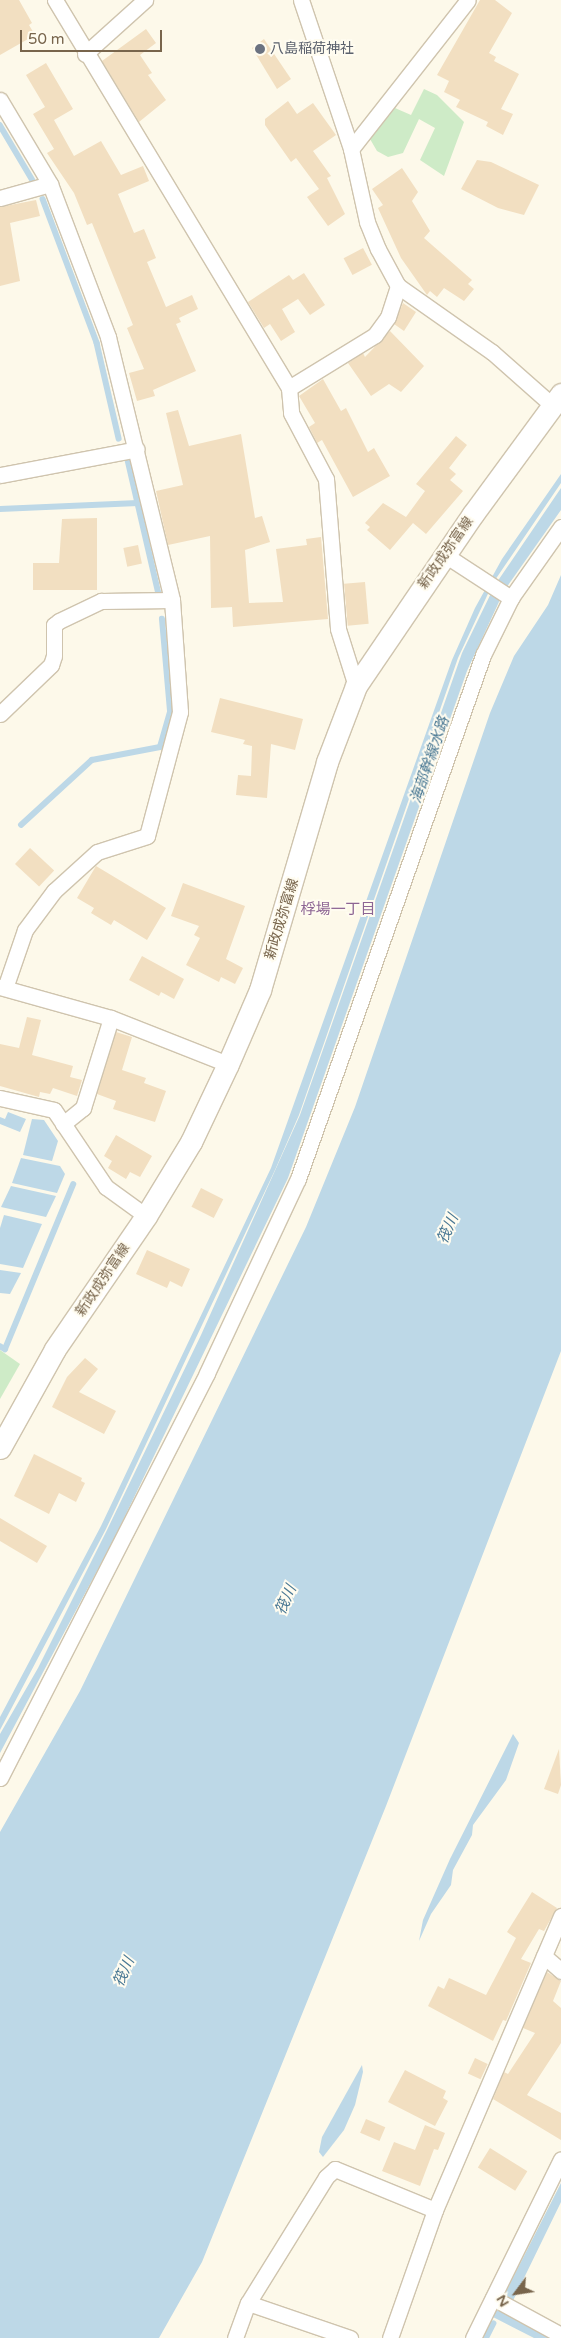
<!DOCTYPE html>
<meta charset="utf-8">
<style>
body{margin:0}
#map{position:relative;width:561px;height:2338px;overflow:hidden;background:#fdf9ea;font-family:"Varela Round","Noto Sans JP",sans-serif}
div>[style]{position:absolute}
.green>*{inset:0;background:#ceebc7}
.water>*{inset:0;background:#bdd8e7}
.stream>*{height:5.5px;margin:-2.75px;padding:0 2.75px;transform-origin:2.75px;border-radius:2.75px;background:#bdd8e7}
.building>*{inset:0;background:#f2dfc1;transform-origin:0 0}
.roads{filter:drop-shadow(1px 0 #cfc4ae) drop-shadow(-1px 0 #cfc4ae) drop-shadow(0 1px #cfc4ae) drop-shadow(0 -1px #cfc4ae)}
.minor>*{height:15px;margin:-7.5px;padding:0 7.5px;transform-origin:7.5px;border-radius:7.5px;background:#fff}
.secondary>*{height:21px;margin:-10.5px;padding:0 10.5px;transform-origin:10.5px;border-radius:10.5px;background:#fff}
.dots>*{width:14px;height:14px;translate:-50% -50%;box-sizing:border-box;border:2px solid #fffcf0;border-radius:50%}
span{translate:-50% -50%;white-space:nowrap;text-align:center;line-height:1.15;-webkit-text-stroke:4px #fffcf0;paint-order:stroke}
.worship-label{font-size:14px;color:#5b616d}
.left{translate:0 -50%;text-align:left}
.street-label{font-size:14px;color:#78654c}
.water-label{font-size:15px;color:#487793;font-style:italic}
.neighbourhood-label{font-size:15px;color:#8d6594}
.north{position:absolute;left:491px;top:2268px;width:50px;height:50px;-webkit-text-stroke:4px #fffcf0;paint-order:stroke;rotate:239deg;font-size:14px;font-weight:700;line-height:20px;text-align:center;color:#78654c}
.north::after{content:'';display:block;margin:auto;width:18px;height:22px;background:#78654c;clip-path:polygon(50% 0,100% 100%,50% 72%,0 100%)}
.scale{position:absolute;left:20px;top:30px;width:142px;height:22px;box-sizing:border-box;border:2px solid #78654c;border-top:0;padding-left:6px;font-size:15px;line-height:18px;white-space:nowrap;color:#78654c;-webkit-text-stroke:4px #fffcf0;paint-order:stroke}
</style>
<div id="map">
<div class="green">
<div style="clip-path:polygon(424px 89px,437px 95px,464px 122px,444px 176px,420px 160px,435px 128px,419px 119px,403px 153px,388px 157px,377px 151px,370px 139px,395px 108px,411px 115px)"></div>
<div style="clip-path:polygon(0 1350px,20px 1364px,0 1399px)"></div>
</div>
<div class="water">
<div style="clip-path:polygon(561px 474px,561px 483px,493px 583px,458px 658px,299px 1115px,275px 1170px,106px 1529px,0 1730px,0 1717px,101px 1526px,271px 1168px,452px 660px,475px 608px,502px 559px)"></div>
<div style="clip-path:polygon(561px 488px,561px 510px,504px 591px,467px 671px,288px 1178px,114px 1539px,0 1753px,0 1734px,38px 1668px,107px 1530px,201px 1335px,300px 1115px,462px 653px,495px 585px)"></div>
<div style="clip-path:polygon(561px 575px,561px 1351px,386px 1806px,202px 2262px,159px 2338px,0 2338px,0 1832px,80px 1691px,306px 1227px,355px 1107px,490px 713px,514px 656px,548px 605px)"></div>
<div style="clip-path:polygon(8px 1112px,26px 1119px,20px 1132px,0 1124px,0 1117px,5px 1119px)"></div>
<div style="clip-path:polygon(32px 1119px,44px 1120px,58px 1141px,52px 1161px,23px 1155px)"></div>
<div style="clip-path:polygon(21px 1158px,60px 1166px,65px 1174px,57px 1193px,12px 1183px)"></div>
<div style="clip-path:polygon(11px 1186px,56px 1196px,46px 1217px,1px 1207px)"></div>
<div style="clip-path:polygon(4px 1215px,42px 1224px,23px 1268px,0 1264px,0 1228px)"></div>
<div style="clip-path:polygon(0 1270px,21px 1273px,10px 1294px,0 1293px)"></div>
<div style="clip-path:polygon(513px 1734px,519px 1743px,506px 1780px,473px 1825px,472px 1835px,453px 1870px,451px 1885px,431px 1914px,419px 1941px,423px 1920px,450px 1859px)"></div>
<div style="clip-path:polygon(362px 2065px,363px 2072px,355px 2105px,344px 2130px,323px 2157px,319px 2152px,322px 2137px)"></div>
<div style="clip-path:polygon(561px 2183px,561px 2202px,507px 2313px,553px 2338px,534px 2338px,493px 2317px)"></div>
</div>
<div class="stream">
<div style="left:0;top:125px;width:63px;rotate:59.3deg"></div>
<div style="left:43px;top:199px;width:154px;rotate:69.4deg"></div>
<div style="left:97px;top:343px;width:98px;rotate:77deg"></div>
<div style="left:128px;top:460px;width:138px;rotate:77deg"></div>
<div style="left:0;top:509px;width:138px;rotate:-2.5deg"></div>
<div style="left:21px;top:825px;width:96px;rotate:-42.5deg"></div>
<div style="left:92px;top:760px;width:69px;rotate:-10.8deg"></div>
<div style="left:160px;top:747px;width:37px;rotate:-74deg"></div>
<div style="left:170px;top:711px;width:92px;rotate:-95deg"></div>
<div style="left:0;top:1346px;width:6px;rotate:31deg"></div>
<div style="left:5px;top:1349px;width:178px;rotate:-67.5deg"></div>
<div style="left:486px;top:2338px;width:16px;rotate:-63deg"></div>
</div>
<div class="building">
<div style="clip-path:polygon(0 0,19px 0,32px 23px,29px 25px,35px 35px,0 55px)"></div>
<div style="clip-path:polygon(480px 0,495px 0,512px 13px,489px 53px,496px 57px,494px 61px,519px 74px,501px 109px,513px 114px,503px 135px,486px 126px,488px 122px,456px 107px,460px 100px,444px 92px,449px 81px,437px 75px)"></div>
<div style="clip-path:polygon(146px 29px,156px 43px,140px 55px,152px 73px,148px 75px,166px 100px,139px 122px,102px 61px)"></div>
<div style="clip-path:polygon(264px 39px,291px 79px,277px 89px,252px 48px)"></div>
<div style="clip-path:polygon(46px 63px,73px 109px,54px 120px,74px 156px,101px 141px,121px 175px,143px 166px,149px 181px,118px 194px,134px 233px,144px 229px,156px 258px,147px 262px,166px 307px,192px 295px,198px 309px,179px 318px,181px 322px,176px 324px,196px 371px,153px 390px,155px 396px,137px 401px,129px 373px,144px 369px,127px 328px,133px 325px,92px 223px,87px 225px,74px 193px,47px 153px,54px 149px,33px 114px,45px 107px,26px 75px)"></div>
<div style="clip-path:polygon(288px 101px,297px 114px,313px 103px,336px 135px,313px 151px,331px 176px,327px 178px,345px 214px,328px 226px,307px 197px,319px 189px,296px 158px,291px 162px,265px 125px,265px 119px)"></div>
<div style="clip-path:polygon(477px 160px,491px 162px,539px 185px,524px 215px,498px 208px,461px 189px)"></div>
<div style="clip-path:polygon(402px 168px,418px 192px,412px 201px,430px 231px,424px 238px,472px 280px,468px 284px,474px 289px,464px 301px,444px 288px,437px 297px,430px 291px,427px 295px,401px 258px,378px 208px,383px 205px,372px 189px)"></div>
<div style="clip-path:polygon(36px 200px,40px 216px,10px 223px,20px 281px,0 286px,0 207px)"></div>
<div style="left:363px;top:248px;width:19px;height:22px;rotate:62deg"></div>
<div style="clip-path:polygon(304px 273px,325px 305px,310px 315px,298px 299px,282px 309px,295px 332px,281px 341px,270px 324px,264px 328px,248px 302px,289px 275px,293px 280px)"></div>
<div style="clip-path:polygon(403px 303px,416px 312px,404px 331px,394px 324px)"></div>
<div style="clip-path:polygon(390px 331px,424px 366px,401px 392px,389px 384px,371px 396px,348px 363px,363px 353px,365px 357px)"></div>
<div style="clip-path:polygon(323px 379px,341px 411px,346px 408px,368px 452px,374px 448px,390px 476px,353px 497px,322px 440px,317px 443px,309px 427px,315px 423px,299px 396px)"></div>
<div style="clip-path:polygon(178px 410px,189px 446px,241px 434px,255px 518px,262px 516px,270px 542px,245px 550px,249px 603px,283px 602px,276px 549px,307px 545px,306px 539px,321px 537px,328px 619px,233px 627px,232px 607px,211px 608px,210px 536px,168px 545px,156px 491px,183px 485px,166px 413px)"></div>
<div style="clip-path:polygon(456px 436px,467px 445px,449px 468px,456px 474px,450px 480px,463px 491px,426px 534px,413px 523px,390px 550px,367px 530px,370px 527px,365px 523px,383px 503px,406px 517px,425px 491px,416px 484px)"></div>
<div style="clip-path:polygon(97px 518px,97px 590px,33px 590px,33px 563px,59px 563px,62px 519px)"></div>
<div style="left:138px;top:545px;width:19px;height:15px;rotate:78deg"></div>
<div style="left:365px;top:582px;width:42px;height:21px;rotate:85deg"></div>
<div style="clip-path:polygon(220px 698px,303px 719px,295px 750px,271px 744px,267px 798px,236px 795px,238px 775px,251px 776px,252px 746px,243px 744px,245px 740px,211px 732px)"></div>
<div style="left:30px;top:848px;width:33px;height:22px;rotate:43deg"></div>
<div style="clip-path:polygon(96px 866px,166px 908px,147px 940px,114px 920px,111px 925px,91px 913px,94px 908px,77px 898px)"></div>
<div style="clip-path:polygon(183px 883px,245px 906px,226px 959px,243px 968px,235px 984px,221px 977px,219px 982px,186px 965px,200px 938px,194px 935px,199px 926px,171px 916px)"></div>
<div style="clip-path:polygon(142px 956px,184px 979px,174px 999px,161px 992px,159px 996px,129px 980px)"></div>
<div style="clip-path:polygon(27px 1017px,41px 1020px,32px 1055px,73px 1066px,70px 1077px,82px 1080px,77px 1096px,53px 1088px,50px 1094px,40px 1092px,39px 1097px,0 1086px,0 1044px,19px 1048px)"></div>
<div style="clip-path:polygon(116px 1032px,132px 1037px,122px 1070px,146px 1078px,144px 1083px,166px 1091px,155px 1122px,113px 1109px,116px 1101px,97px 1094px)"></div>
<div style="clip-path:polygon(116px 1135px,152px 1156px,140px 1177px,130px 1172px,126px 1179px,108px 1168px,112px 1161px,104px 1156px)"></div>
<div style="left:201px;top:1188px;width:25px;height:21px;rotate:27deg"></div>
<div style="clip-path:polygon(147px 1250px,190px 1269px,182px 1287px,170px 1281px,167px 1288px,136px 1274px)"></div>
<div style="clip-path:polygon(85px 1358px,98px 1369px,79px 1392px,116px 1411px,104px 1434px,52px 1407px,67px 1377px)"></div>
<div style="clip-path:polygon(34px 1454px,82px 1478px,81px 1481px,85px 1483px,76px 1502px,59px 1493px,49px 1514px,14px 1496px)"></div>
<div style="clip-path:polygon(0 1518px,47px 1546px,37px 1563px,0 1541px)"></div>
<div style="clip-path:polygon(559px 1749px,561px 1785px,558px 1794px,544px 1789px)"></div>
<div style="clip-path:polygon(532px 1892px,557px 1908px,544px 1931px,539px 1929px,521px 1959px,531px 1963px,506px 2021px,503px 2020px,493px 2041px,428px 2006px,438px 1986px,444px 1989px,449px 1978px,486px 1995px,516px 1938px,507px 1932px)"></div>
<div style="clip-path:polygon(547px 1972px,561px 1981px,553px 2001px,561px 2008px,561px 2043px,527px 2095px,561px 2113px,561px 2140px,493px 2099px,504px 2072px,508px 2074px,535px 2033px,523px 2028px)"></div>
<div style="left:475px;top:2058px;width:14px;height:17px;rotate:25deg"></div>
<div style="clip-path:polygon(405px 2070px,446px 2091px,443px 2098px,448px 2101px,435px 2126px,388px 2102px)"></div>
<div style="left:366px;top:2119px;width:21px;height:15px;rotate:23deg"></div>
<div style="clip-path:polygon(425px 2125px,445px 2133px,438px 2150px,434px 2149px,420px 2186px,382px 2171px,394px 2142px,415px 2150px)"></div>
<div style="left:490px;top:2148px;width:44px;height:23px;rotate:32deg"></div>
</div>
<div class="roads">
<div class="minor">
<div style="left:55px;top:0;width:453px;rotate:58.9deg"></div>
<div style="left:289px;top:388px;width:25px;rotate:85deg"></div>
<div style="left:291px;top:413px;width:75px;rotate:62.1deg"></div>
<div style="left:326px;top:479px;width:150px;rotate:85.4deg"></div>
<div style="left:338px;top:629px;width:60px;rotate:72.5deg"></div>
<div style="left:301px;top:0;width:157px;rotate:71.4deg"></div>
<div style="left:351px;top:149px;width:75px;rotate:77.6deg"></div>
<div style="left:367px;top:222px;width:29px;rotate:68deg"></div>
<div style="left:378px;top:249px;width:42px;rotate:61.6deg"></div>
<div style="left:398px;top:286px;width:115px;rotate:35.1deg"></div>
<div style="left:492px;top:352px;width:81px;rotate:41.5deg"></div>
<div style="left:85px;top:54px;width:81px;rotate:-42deg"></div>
<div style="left:0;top:100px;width:98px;rotate:59.2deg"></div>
<div style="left:50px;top:184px;width:164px;rotate:69.2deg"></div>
<div style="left:108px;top:337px;width:271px;rotate:76.3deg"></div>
<div style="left:172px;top:600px;width:112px;rotate:85.9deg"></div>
<div style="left:180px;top:712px;width:128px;rotate:104.9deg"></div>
<div style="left:147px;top:836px;width:52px;rotate:162.3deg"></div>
<div style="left:97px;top:852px;width:58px;rotate:137.8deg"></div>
<div style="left:54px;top:891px;width:49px;rotate:126.6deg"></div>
<div style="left:25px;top:930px;width:61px;rotate:109deg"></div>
<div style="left:351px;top:149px;width:189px;rotate:-51.9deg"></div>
<div style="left:0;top:198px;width:52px;rotate:-15.6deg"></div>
<div style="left:289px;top:388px;width:101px;rotate:-31.6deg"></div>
<div style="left:375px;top:335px;width:22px;rotate:-54deg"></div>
<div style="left:388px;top:317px;width:33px;rotate:-72deg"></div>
<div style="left:0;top:475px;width:139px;rotate:-10.7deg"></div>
<div style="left:445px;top:555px;width:79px;rotate:33.1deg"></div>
<div style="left:0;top:714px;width:71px;rotate:-43.9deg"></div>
<div style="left:51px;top:665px;width:9px;rotate:-72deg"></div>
<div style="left:54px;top:656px;width:31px;rotate:-90deg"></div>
<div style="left:54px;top:625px;width:6px;rotate:-39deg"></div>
<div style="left:59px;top:621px;width:47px;rotate:-25.5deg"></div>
<div style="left:101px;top:601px;width:71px;rotate:-0.8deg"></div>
<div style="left:0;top:987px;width:115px;rotate:15.6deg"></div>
<div style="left:111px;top:1018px;width:126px;rotate:21.5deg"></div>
<div style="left:0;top:1098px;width:55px;rotate:12.5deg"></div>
<div style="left:54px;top:1110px;width:93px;rotate:56deg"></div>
<div style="left:106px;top:1187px;width:49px;rotate:35.9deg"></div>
<div style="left:63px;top:1124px;width:26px;rotate:-39deg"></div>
<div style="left:83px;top:1108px;width:94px;rotate:-72.7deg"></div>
<div style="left:0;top:1778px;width:455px;rotate:-62.9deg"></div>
<div style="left:207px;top:1373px;width:214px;rotate:-64.9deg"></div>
<div style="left:298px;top:1179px;width:556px;rotate:-70.55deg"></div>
<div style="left:483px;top:655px;width:64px;rotate:-63.8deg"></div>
<div style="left:511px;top:598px;width:87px;rotate:-54.8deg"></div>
<div style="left:544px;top:1956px;width:23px;rotate:41deg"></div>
<div style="left:493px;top:2298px;width:77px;rotate:28.6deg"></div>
<div style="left:248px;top:2303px;width:108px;rotate:18.9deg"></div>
<div style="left:235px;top:2338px;width:37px;rotate:-70deg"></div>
<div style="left:248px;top:2303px;width:148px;rotate:-58.2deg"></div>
<div style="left:326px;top:2177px;width:12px;rotate:-42deg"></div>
<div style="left:335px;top:2169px;width:108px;rotate:22.3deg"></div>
<div style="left:390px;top:2338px;width:136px;rotate:-70.6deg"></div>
<div style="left:435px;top:2210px;width:320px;rotate:-66.8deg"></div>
<div style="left:473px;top:2338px;width:199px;rotate:-63.8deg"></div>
</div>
<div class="secondary">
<div style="left:0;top:1448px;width:113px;rotate:-60.9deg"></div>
<div style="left:55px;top:1349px;width:161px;rotate:-55.6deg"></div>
<div style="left:146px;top:1216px;width:87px;rotate:-58.7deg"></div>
<div style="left:191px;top:1142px;width:86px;rotate:-64.6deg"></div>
<div style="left:228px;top:1064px;width:81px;rotate:-66.6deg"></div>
<div style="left:260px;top:990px;width:238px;rotate:-73.6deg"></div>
<div style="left:327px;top:762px;width:81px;rotate:-69.1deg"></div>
<div style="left:356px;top:686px;width:208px;rotate:-55.8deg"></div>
<div style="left:473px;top:514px;width:149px;rotate:-53.7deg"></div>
</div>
</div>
<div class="dots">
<div style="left:260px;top:49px;background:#6b7280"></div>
</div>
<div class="worship-label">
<span class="left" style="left:270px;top:49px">八島稲荷神社</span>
</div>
<div class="street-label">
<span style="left:446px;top:553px;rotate:-55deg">新政成弥富線</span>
<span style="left:282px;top:919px;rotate:-73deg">新政成弥富線</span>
<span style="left:103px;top:1280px;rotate:-56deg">新政成弥富線</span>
</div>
<div class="water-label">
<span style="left:430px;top:760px;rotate:-71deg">海部幹線水路</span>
<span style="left:448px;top:1229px;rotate:-66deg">筏川</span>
<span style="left:286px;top:1600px;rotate:-66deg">筏川</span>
<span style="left:124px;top:1972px;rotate:-66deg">筏川</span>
</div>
<div class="neighbourhood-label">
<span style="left:338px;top:910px">桴場一丁目</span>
</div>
<div class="north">N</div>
<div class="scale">50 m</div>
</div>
